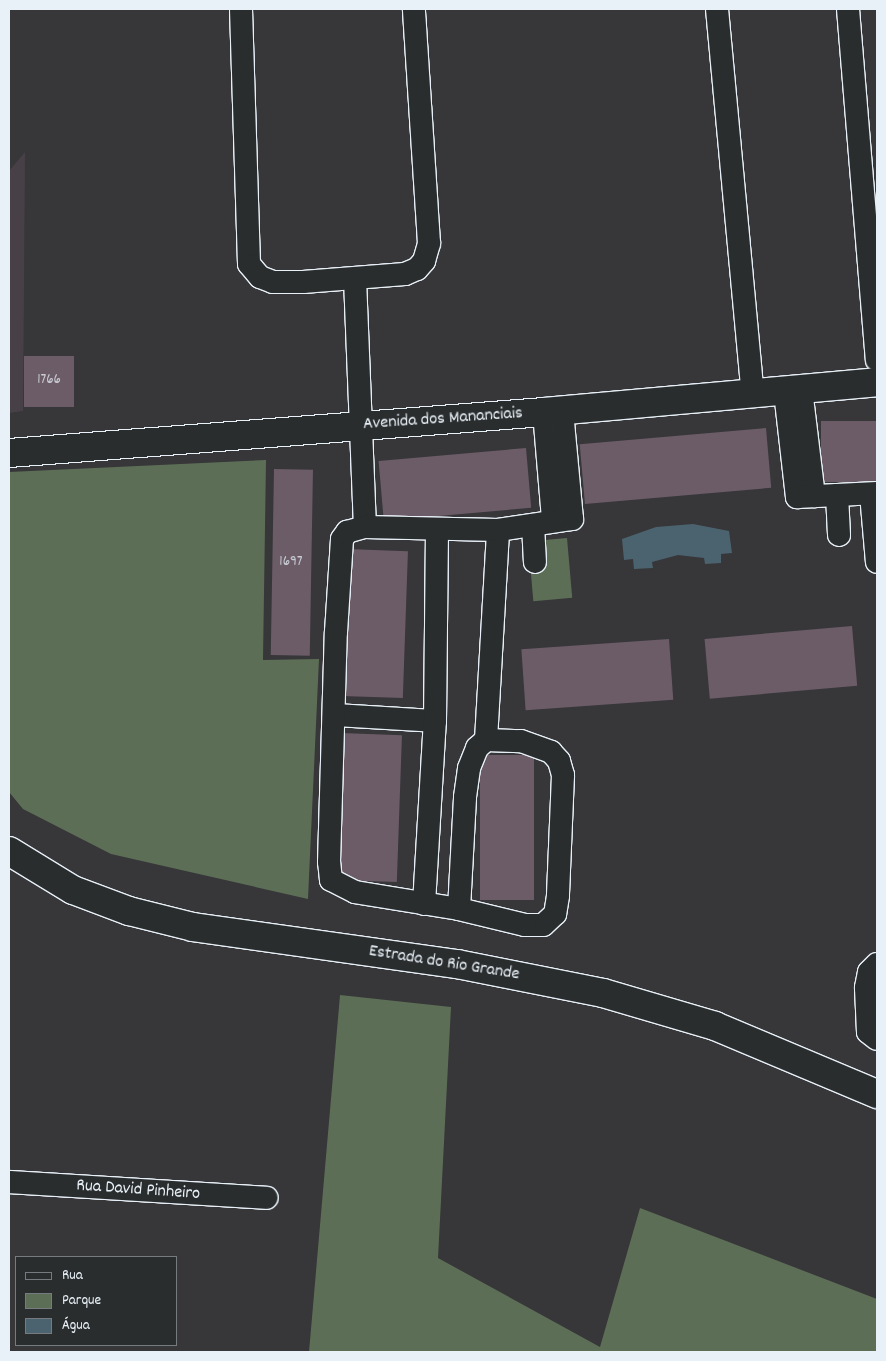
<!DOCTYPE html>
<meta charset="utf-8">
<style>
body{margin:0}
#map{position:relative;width:886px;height:1361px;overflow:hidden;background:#373639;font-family:Dekko,sans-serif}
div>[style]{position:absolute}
.built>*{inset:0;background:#474147}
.green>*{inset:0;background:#5d6e57;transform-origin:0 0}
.water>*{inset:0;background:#4b636f}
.building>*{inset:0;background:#6b5c67;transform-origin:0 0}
.roads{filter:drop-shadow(1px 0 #e8f1f8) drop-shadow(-1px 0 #e8f1f8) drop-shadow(0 1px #e8f1f8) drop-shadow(0 -1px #e8f1f8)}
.minor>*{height:22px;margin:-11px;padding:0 11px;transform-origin:11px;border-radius:11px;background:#2a2d2e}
.secondary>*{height:28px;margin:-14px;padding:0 14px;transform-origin:14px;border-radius:14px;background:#2a2d2e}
span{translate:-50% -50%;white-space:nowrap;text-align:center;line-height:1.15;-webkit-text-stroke:4px #2a2d2e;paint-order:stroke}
.number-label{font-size:15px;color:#c9ccd4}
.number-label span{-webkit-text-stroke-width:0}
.street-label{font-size:18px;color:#e8f1f8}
.frame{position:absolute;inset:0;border:10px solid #e8f1f8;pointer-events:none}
.legend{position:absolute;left:15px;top:1256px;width:162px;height:90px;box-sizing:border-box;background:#2a2d2e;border:1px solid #767b7f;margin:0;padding:6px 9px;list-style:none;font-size:15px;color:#e8f1f8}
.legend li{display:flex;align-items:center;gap:10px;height:25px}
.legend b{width:25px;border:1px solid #767b7f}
</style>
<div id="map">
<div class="built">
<div style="clip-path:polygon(25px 152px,23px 411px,9px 413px,9px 171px)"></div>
</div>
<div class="green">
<div style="clip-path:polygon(266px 460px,263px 660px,319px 659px,308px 899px,111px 854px,23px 809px,9px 792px,9px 472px)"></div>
<div style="left:567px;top:538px;width:60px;height:39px;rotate:85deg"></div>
<div style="clip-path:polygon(340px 995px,451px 1007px,438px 1258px,600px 1347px,640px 1208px,877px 1299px,877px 1352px,309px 1352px)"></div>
</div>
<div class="water">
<div style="clip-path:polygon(693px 524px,729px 531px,732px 553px,721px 554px,721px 563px,705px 564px,704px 558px,678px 555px,652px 562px,653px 568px,634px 569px,633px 559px,624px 560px,622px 539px,656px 527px)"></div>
</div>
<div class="building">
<div style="left:24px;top:356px;width:50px;height:51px"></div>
<div style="left:877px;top:421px;width:61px;height:56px;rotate:90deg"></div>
<div style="left:766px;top:428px;width:60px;height:187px;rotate:85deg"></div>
<div style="left:526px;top:448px;width:60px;height:148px;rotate:85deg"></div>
<div style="left:274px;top:469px;width:39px;height:186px;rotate:1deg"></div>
<div style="left:347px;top:549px;width:61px;height:147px;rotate:2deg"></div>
<div style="left:852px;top:626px;width:60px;height:148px;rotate:85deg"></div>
<div style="left:669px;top:639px;width:61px;height:148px;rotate:86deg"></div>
<div style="left:341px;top:733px;width:61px;height:147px;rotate:2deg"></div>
<div style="left:480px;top:755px;width:54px;height:145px"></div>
</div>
<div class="roads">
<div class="minor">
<div style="left:241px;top:9px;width:255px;rotate:88.2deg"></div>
<div style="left:249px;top:264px;width:17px;rotate:50deg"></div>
<div style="left:260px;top:277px;width:14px;rotate:21deg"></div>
<div style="left:273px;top:282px;width:30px"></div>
<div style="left:303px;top:282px;width:102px;rotate:-4.5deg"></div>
<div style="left:405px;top:274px;width:13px;rotate:-23deg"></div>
<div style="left:417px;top:269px;width:11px;rotate:-49deg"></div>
<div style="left:424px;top:261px;width:19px;rotate:-74deg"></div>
<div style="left:429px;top:243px;width:234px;rotate:-93.7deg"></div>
<div style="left:717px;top:9px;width:387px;rotate:84.7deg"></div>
<div style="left:848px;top:9px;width:352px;rotate:85.3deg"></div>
<div style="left:355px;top:279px;width:248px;rotate:87.7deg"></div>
<div style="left:801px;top:389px;width:108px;rotate:83.1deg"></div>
<div style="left:785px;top:392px;width:106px;rotate:83.5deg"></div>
<div style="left:797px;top:497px;width:80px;rotate:-2.9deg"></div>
<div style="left:544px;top:412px;width:108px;rotate:85.2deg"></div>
<div style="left:871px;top:494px;width:68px;rotate:85deg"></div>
<div style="left:837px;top:495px;width:40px;rotate:87.1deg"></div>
<div style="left:533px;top:525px;width:37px;rotate:87deg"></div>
<div style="left:334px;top:715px;width:101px;rotate:3.4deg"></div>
<div style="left:486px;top:740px;width:210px;rotate:-86.7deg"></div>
<div style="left:424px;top:904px;width:183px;rotate:-86.6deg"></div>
<div style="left:435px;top:721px;width:190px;rotate:-89.4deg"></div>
<div style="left:459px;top:909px;width:112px;rotate:-86.9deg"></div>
<div style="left:465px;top:797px;width:29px;rotate:-82deg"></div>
<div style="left:469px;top:768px;width:22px;rotate:-68deg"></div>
<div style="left:477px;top:748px;width:12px;rotate:-42deg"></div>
<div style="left:486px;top:740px;width:35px;rotate:2deg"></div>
<div style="left:521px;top:741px;width:32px;rotate:20deg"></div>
<div style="left:551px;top:752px;width:12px;rotate:48deg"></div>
<div style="left:559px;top:761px;width:15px;rotate:74deg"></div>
<div style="left:563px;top:775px;width:121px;rotate:92.4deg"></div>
<div style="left:558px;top:896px;width:18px;rotate:99deg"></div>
<div style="left:555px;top:914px;width:16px;rotate:137deg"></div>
<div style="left:543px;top:925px;width:18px;rotate:180deg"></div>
<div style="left:525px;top:925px;width:68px;rotate:-166.4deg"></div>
<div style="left:459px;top:909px;width:105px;rotate:-170.7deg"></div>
<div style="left:355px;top:892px;width:27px;rotate:-153deg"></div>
<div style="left:331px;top:880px;width:18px;rotate:-96deg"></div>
<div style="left:329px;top:862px;width:230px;rotate:-88.3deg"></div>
<div style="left:336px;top:632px;width:93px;rotate:-86.3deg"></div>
<div style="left:342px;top:539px;width:9px;rotate:-54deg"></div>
<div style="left:347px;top:532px;width:19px;rotate:-16deg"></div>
<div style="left:365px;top:527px;width:133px;rotate:1.3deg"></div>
<div style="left:498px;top:530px;width:75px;rotate:-8.5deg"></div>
<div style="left:572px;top:519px;width:108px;rotate:-95.3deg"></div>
<div style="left:877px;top:964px;width:11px;rotate:135deg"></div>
<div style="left:869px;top:972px;width:16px;rotate:101deg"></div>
<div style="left:866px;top:988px;width:44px;rotate:87.4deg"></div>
<div style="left:868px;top:1032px;width:11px;rotate:38deg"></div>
<div style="left:9px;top:1182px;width:258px;rotate:3.5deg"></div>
</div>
<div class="secondary">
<div style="left:9px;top:453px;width:537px;rotate:-4.38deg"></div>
<div style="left:544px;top:412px;width:334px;rotate:-5.1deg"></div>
<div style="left:9px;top:851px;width:75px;rotate:31.4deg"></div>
<div style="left:73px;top:890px;width:60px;rotate:20.6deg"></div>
<div style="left:129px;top:911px;width:66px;rotate:14deg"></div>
<div style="left:193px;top:927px;width:267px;rotate:8deg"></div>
<div style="left:457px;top:964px;width:149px;rotate:11.2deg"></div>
<div style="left:603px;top:993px;width:117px;rotate:16.4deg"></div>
<div style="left:715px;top:1026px;width:176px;rotate:22.8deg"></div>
</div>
</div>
<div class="number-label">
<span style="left:49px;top:381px">1766</span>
<span style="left:291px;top:563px">1697</span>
</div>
<div class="street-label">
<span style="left:443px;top:420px;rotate:-4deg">Avenida dos Mananciais</span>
<span style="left:444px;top:964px;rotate:9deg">Estrada do Rio Grande</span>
<span style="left:138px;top:1191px;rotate:4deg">Rua David Pinheiro</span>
</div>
<div class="frame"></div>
<ul class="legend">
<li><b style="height:6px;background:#2a2d2e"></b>Rua</li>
<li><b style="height:14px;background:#5d6e57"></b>Parque</li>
<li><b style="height:14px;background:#4b636f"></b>Água</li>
</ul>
</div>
